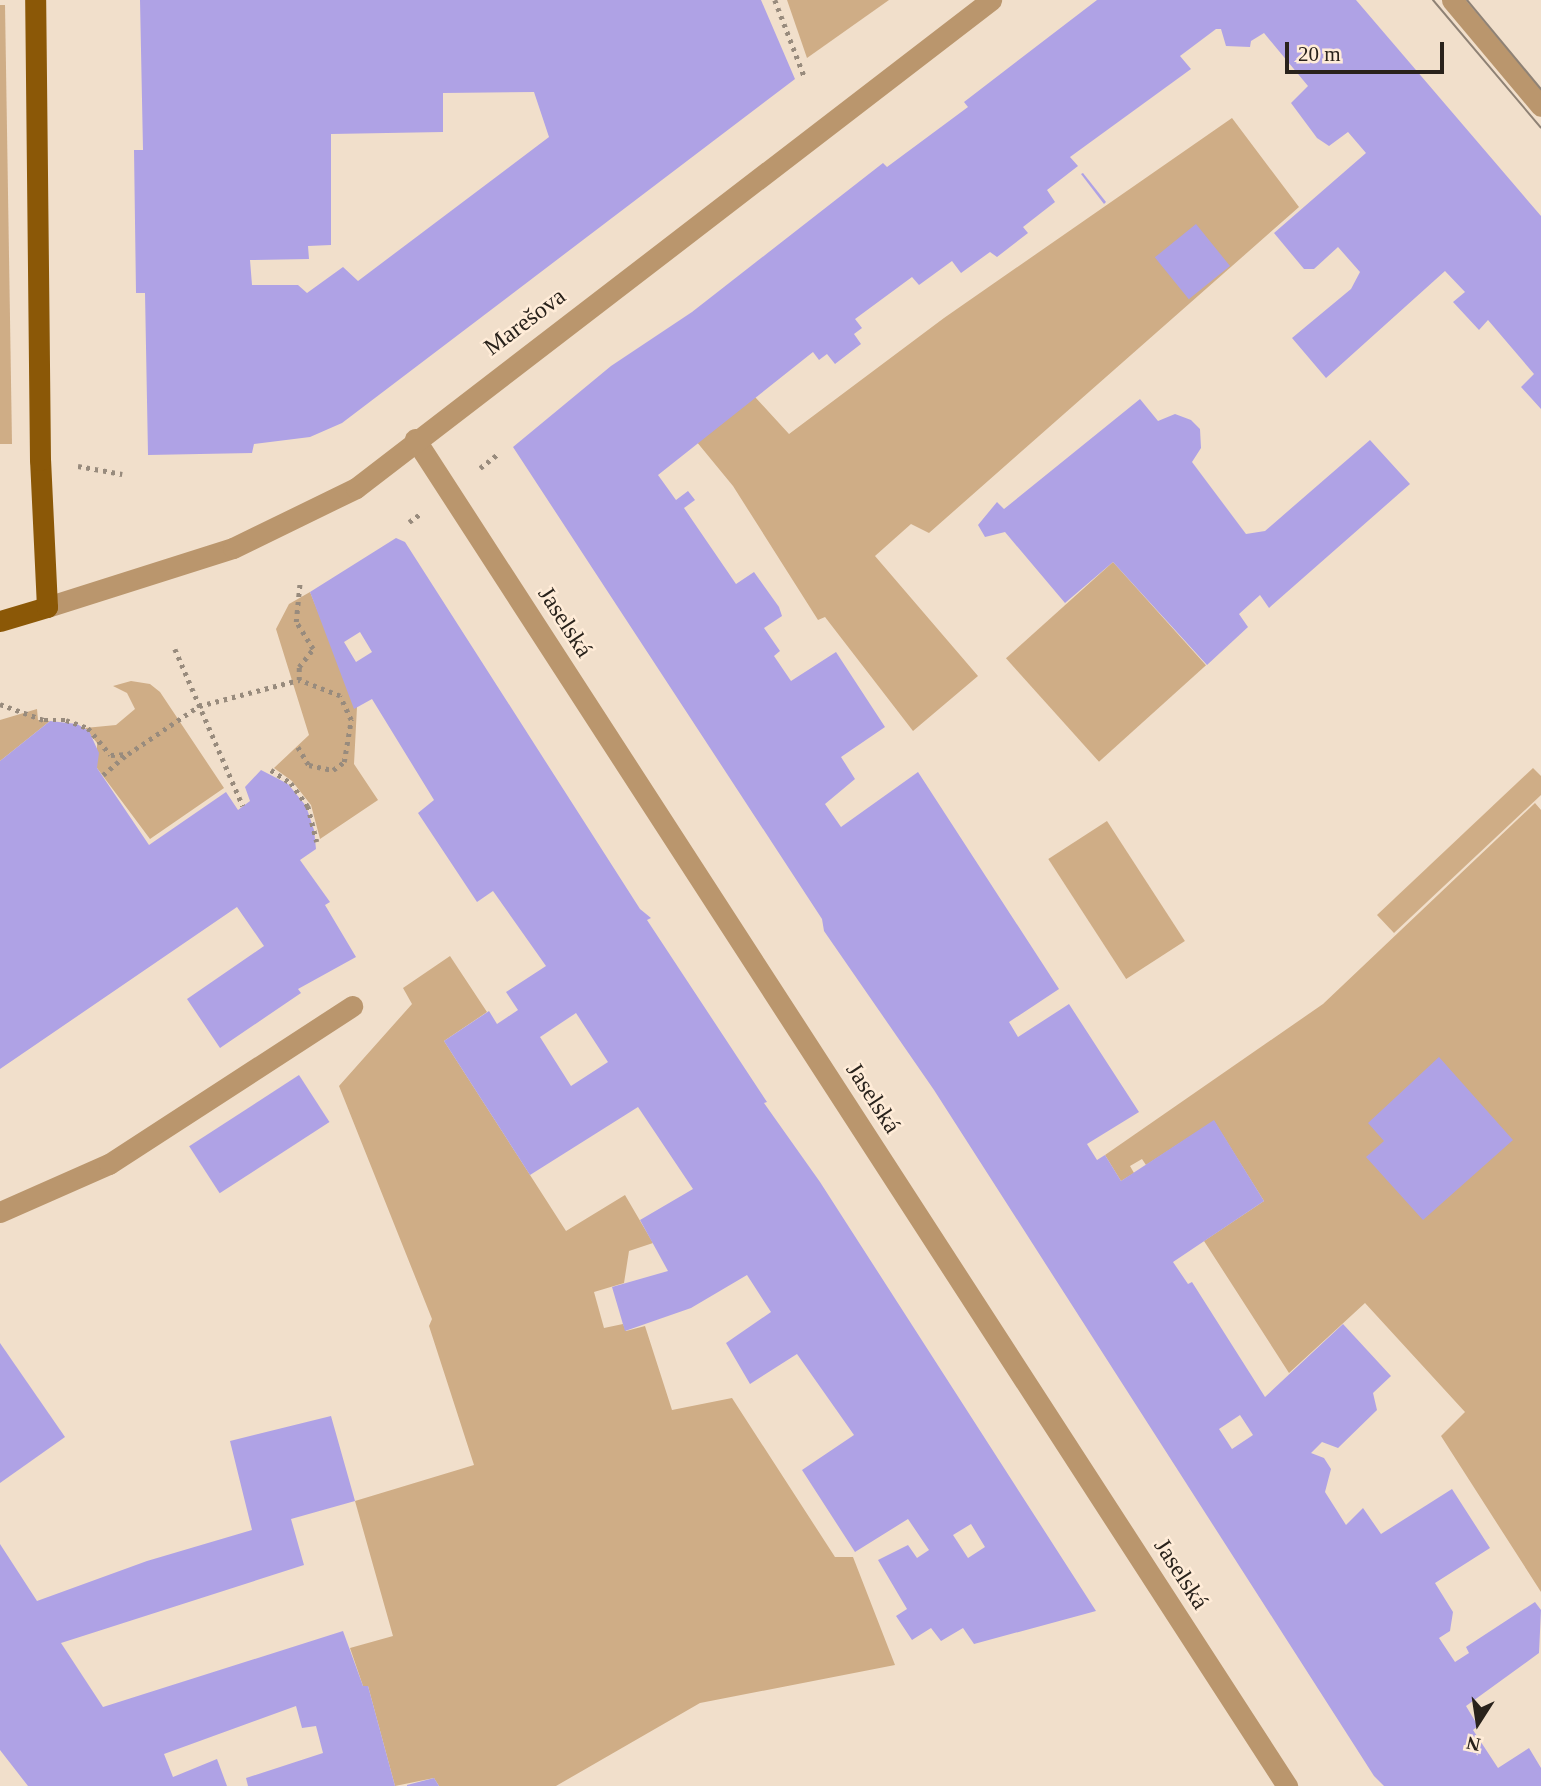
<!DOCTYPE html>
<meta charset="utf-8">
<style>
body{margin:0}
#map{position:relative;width:1541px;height:1786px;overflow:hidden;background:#f1dfcb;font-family:"Times New Roman",serif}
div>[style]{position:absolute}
.green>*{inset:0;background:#cfad86;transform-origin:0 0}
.building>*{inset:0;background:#afa2e5;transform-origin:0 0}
.path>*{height:4.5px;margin-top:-2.25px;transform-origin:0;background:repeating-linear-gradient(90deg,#988b7d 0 3.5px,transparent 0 8.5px)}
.minor>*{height:21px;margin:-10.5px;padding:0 10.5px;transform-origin:10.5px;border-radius:10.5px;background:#ba966d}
.major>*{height:21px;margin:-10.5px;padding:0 10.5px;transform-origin:10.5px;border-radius:10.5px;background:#8b5807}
.tram>*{height:2px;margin:-1px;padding:0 1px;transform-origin:1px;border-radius:1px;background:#8f8275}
span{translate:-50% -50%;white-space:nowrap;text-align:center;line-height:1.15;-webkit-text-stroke:5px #ffecd8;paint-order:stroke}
.street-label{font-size:24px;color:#29221b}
.north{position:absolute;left:1443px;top:1688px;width:70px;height:70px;-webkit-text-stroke:5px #ffecd8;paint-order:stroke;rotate:192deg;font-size:19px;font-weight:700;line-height:28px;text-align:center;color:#29221b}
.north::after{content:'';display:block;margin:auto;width:24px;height:32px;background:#29221b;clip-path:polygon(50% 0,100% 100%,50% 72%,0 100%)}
.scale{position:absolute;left:1285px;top:42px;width:159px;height:32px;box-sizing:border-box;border:4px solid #29221b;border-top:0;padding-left:9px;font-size:21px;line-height:24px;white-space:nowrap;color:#29221b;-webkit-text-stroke:5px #ffecd8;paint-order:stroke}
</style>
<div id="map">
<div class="green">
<div style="clip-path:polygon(787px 0,889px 0,807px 58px)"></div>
<div style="clip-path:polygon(0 5px,5px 5px,12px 444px,0 444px)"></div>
<div style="clip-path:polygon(1232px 118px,1299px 207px,929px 533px,911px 524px,875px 556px,978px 676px,913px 731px,825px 617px,818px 620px,733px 486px,696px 441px,755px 397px,789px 434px,944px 318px)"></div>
<div style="left:1113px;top:562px;width:139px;height:144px;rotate:48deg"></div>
<div style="clip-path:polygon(310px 592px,357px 707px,354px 764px,378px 800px,320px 839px,311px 805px,292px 781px,274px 768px,309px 735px,276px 629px,289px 604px)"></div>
<div style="clip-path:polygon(131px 681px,150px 684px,160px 692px,224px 788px,150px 839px,97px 768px,97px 743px,85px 728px,116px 725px,135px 709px,127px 693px,113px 686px)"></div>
<div style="clip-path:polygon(37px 709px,38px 720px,50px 721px,0 761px,0 720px)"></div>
<div style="clip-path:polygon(1533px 768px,1541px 776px,1541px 795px,1394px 933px,1377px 915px)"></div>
<div style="clip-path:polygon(1535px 803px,1541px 810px,1541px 1592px,1441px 1436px,1465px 1412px,1365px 1303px,1289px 1373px,1204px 1241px,1264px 1201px,1214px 1121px,1146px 1165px,1142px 1159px,1130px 1166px,1134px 1173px,1121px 1181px,1105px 1155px,1323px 1004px)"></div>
<div style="left:1107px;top:821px;width:143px;height:70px;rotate:57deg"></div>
<div style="clip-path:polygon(450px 956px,487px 1012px,444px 1041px,566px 1231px,625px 1195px,653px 1243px,629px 1251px,624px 1283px,594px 1292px,604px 1328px,623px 1324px,626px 1331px,645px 1326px,672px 1410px,732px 1398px,835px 1557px,853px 1557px,895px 1665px,700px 1703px,556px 1786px,439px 1786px,434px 1778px,395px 1786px,368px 1686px,363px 1686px,350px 1648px,393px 1636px,355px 1501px,474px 1465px,429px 1326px,432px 1319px,339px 1086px,412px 1004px,403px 988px)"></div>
</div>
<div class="building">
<div style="clip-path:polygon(evenodd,140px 0,761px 0,795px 79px,342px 423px,310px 437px,254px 444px,252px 453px,148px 455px,145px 293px,136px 293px,134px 150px,143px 150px,140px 0,534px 92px,549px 137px,358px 281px,343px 267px,307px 293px,298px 285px,252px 285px,250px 260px,309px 259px,308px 246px,331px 245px,331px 134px,443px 132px,443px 93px,534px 92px)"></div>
<div style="clip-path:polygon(evenodd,1097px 0,1356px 0,1541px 216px,1541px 409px,1521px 387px,1534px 374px,1488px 320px,1479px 330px,1453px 302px,1465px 292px,1445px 271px,1326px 378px,1292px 338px,1351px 289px,1360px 272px,1338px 247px,1314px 269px,1304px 269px,1274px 233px,1366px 153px,1348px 132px,1329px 146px,1317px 138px,1291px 103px,1308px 86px,1264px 33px,1251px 41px,1250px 47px,1226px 46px,1221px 29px,1216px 29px,1180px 56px,1191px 69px,1070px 157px,1078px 166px,1047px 190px,1055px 202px,1023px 227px,1028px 233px,997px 257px,990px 252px,961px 273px,952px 261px,919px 285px,912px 277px,855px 319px,862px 328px,854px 334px,861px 344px,835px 364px,827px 354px,819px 360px,813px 352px,658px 475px,676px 500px,688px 491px,695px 500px,684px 508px,736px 584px,754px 572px,779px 607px,782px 616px,764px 628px,780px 651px,774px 656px,791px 681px,836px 652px,885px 727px,841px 757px,855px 779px,825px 804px,841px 827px,918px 772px,1059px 989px,1009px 1022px,1018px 1037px,1069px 1004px,1139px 1112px,1087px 1144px,1097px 1160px,1105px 1155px,1121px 1181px,1214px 1120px,1264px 1201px,1173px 1262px,1188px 1284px,1192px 1282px,1265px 1397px,1343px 1324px,1391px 1376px,1373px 1393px,1377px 1410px,1338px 1448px,1322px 1442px,1311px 1453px,1324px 1458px,1331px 1469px,1325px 1492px,1346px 1525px,1363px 1508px,1381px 1534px,1452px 1489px,1490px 1548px,1435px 1583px,1453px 1612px,1450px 1631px,1439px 1638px,1455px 1662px,1469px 1653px,1466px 1647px,1535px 1602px,1541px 1610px,1539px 1653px,1466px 1706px,1478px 1726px,1473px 1730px,1498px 1768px,1529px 1748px,1541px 1768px,1541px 1786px,1384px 1786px,1374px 1776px,934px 1090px,824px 931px,822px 919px,513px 447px,611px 366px,692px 312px,883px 163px,887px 167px,968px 107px,964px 102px,1097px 0,1240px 1415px,1253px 1435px,1232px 1449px,1219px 1429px,1240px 1415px)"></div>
<div style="clip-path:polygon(1083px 173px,1106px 202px,1104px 204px,1081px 174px)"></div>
<div style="left:1196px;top:224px;width:54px;height:53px;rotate:51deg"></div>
<div style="clip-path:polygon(1140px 399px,1158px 421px,1175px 414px,1191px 420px,1200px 429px,1201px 448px,1192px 462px,1246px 534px,1265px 531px,1370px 440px,1410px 484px,1269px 608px,1260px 595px,1239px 614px,1248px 627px,1207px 665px,1113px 562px,1065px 603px,1005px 532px,985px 537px,978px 525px,997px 502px,1004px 509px)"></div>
<div style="clip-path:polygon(evenodd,396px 538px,405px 542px,640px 909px,651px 918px,647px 920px,767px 1102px,764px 1103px,820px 1182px,1096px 1611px,974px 1644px,963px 1628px,941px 1641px,931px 1628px,912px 1640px,896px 1616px,907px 1609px,878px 1560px,908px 1545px,917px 1558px,929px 1550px,908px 1519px,855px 1552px,802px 1470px,854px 1435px,797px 1354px,750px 1384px,726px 1343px,771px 1312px,747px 1275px,691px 1308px,625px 1331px,612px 1287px,668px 1271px,640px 1220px,693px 1189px,638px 1107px,530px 1175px,444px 1041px,489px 1011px,497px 1024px,518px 1010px,506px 992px,546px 966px,493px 891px,477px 902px,418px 813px,434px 800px,372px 699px,354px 709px,310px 592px,396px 538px,360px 632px,372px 652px,356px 662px,344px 642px,360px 632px,396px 538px,576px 1013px,608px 1062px,571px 1086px,540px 1037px,576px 1013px,396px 538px,971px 1524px,985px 1547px,968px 1558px,953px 1535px,971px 1524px)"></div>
<div style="clip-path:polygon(50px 721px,77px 724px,89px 731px,99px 753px,97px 768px,149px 845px,226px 792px,238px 810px,250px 801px,245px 787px,261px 770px,288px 784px,306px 806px,314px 830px,316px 849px,300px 860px,330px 902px,325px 905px,356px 957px,298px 989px,301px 993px,220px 1048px,187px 999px,264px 946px,237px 907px,0 1069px,0 761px)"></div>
<div style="clip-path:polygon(1439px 1057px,1513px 1140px,1423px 1220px,1366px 1157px,1384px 1141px,1368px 1123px)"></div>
<div style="left:299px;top:1075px;width:56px;height:131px;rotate:57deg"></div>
<div style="clip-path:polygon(0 1343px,65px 1437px,0 1483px)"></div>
<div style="clip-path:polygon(331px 1416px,355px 1501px,291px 1519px,304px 1565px,61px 1643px,103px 1707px,343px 1631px,363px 1686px,368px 1686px,395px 1786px,248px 1786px,246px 1778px,323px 1753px,316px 1726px,302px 1728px,296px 1706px,164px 1754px,173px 1777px,217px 1759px,227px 1786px,28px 1786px,0 1750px,0 1544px,37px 1601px,147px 1561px,252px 1530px,230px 1441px)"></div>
<div style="clip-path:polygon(434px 1778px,439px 1786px,407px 1786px,407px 1785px)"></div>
</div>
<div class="path">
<div style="left:775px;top:0;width:84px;rotate:69deg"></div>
<div style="left:78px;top:466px;width:45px;rotate:10.3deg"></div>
<div style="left:480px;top:468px;width:23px;rotate:-38deg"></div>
<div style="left:409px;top:522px;width:14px;rotate:-36deg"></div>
<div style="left:175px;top:649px;width:171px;rotate:66.6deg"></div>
<div style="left:0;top:704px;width:47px;rotate:20deg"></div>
<div style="left:44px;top:720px;width:22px"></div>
<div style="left:66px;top:720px;width:23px;rotate:20deg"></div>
<div style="left:88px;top:728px;width:35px;rotate:50deg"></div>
<div style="left:111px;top:755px;width:17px;rotate:-3deg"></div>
<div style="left:128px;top:754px;width:86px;rotate:-34.1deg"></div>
<div style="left:199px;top:706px;width:103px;rotate:-14.6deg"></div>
<div style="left:298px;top:747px;width:21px;rotate:59deg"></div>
<div style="left:309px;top:765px;width:25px;rotate:12deg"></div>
<div style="left:333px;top:770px;width:14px;rotate:-36deg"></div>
<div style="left:344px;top:762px;width:43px;rotate:-80.5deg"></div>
<div style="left:351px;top:720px;width:26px;rotate:-115deg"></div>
<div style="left:340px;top:696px;width:44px;rotate:-158.7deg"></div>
<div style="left:299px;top:680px;width:13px;rotate:-90deg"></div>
<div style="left:299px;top:667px;width:23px;rotate:-52deg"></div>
<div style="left:313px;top:649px;width:32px;rotate:-122deg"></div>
<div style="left:296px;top:622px;width:41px;rotate:-84.4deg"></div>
<div style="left:271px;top:770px;width:24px;rotate:33deg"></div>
<div style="left:291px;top:783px;width:29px;rotate:54deg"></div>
<div style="left:308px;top:806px;width:37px;rotate:76deg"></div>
<div style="left:103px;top:775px;width:30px;rotate:-41deg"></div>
</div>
<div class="minor">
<div style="left:1452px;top:0;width:138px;rotate:50deg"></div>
<div style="left:415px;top:439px;width:1605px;rotate:57.08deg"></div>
<div style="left:47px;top:607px;width:195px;rotate:-17.6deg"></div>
<div style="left:233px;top:548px;width:137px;rotate:-26deg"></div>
<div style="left:356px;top:488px;width:801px;rotate:-37.54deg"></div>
<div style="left:0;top:1212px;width:119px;rotate:-23.8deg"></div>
<div style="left:109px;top:1164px;width:290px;rotate:-33deg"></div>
</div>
<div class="major">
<div style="left:0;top:621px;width:49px;rotate:-16.6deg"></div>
<div style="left:47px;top:607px;width:147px;rotate:-92.7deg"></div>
<div style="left:40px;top:460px;width:460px;rotate:-90.6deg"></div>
</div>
<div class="tram">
<div style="left:1433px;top:0;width:167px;rotate:49.8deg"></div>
<div style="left:1467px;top:0;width:116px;rotate:50.3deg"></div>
</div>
<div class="street-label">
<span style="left:525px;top:322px;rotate:-37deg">Marešova</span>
<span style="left:565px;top:622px;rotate:57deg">Jaselská</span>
<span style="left:873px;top:1098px;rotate:57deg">Jaselská</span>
<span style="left:1181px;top:1574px;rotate:57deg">Jaselská</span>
</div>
<div class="north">N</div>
<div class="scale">20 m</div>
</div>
